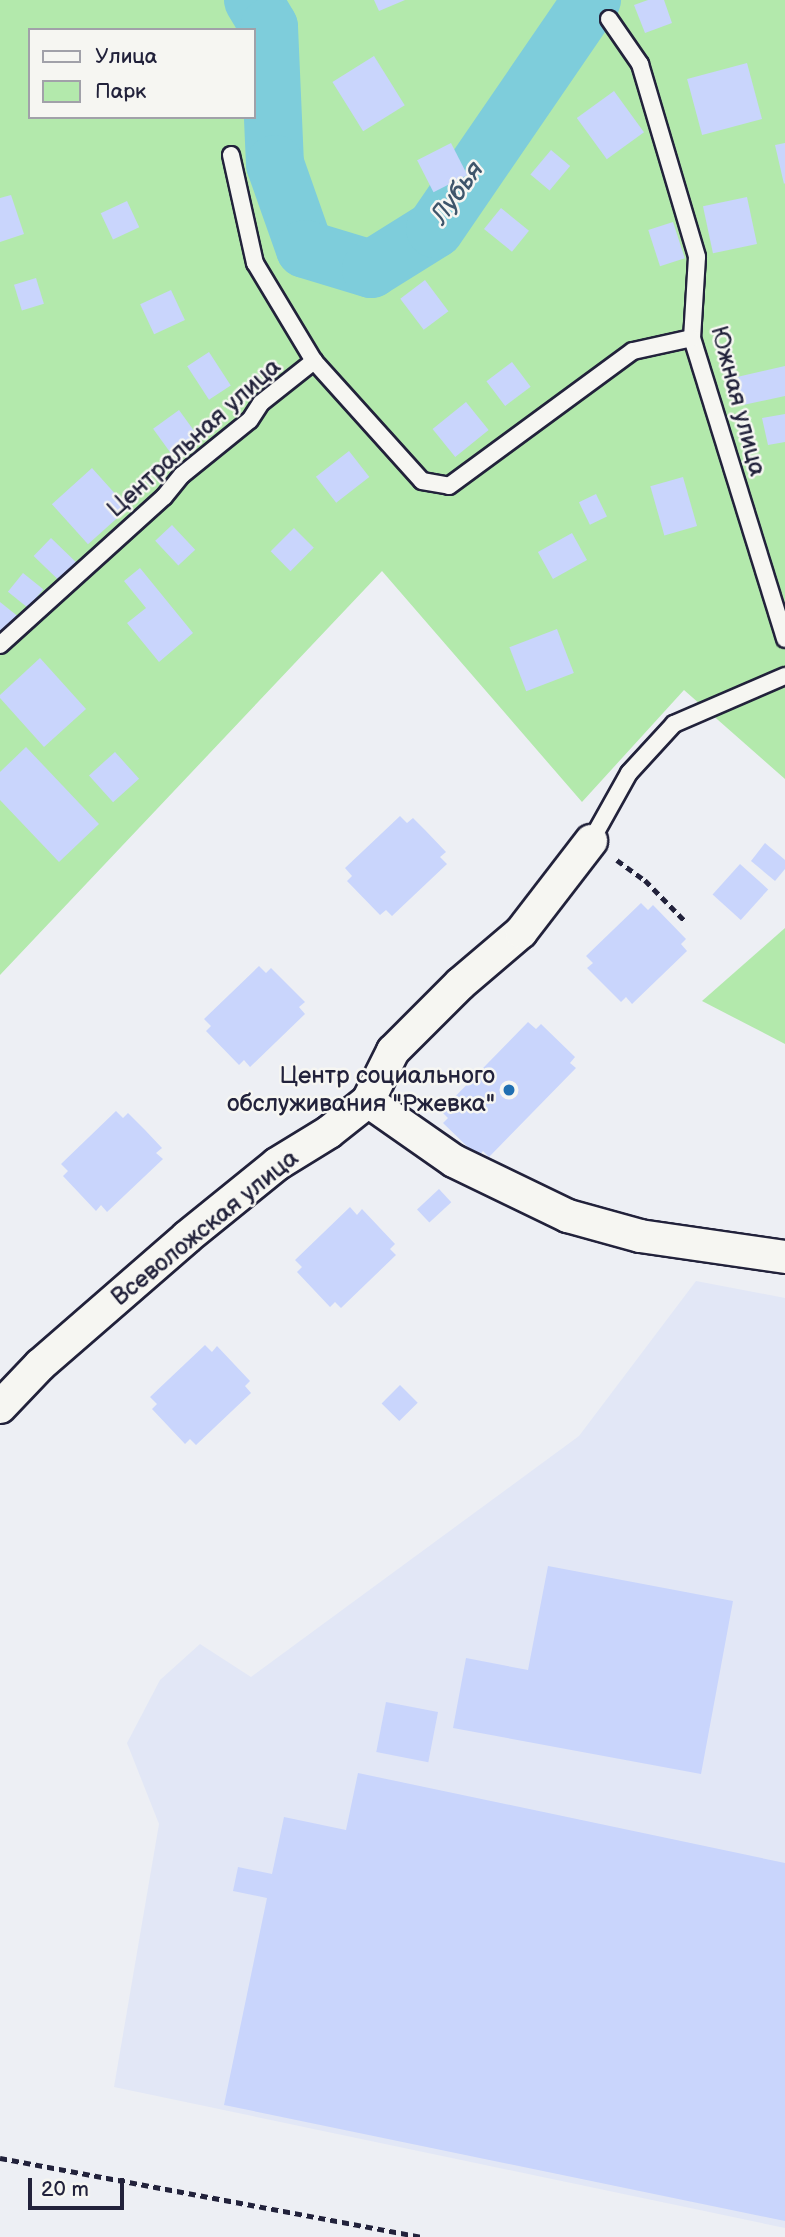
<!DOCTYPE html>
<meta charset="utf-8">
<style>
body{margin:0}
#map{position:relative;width:785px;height:2237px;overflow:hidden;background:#edeff4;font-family:"Balsamiq Sans",sans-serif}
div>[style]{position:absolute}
.built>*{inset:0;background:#e2e7f6}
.green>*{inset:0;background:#b3e9ac}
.river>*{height:58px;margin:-29px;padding:0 29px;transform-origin:29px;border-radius:29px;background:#7ecddb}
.building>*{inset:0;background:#c9d5fc;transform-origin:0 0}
.path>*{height:4.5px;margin-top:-2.25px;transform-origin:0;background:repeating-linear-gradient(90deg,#22223b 0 7px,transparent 0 12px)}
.roads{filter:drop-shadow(2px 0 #22223b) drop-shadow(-2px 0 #22223b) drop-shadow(0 2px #22223b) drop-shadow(0 -2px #22223b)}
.service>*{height:16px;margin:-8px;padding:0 8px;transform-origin:8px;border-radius:8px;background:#f6f6f2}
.minor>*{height:32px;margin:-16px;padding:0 16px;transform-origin:16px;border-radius:16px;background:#f6f6f2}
.dots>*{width:19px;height:19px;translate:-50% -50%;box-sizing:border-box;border:4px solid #f6f6f2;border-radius:50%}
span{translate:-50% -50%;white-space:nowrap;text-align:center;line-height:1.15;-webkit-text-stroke:5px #f6f6f2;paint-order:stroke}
.street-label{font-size:24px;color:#22223b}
.poi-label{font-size:24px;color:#22223b}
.right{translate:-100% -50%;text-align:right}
.water-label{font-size:26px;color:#3e556b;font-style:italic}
.legend{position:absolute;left:28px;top:28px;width:228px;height:91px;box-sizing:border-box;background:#f6f6f2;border:2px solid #a1a1a9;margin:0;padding:9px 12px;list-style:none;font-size:21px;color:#22223b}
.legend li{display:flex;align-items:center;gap:14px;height:35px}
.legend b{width:35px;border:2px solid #a1a1a9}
.scale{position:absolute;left:28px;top:2178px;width:96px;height:32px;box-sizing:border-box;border:4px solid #22223b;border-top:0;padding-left:9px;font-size:21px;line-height:24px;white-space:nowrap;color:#22223b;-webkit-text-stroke:5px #f6f6f2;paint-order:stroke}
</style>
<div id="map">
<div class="built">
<div style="clip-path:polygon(696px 1281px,785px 1298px,785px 2228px,114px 2087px,159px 1824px,127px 1743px,160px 1680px,200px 1644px,251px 1677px,579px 1436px)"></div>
</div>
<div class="green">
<div style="clip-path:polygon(evenodd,0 0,785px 0,785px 779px,684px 690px,582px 802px,382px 571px,0 975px,0 0,30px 30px,254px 30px,254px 117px,30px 117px,30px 30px)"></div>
<div style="clip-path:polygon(785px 928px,785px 1044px,702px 1001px)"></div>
</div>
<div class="river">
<div style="left:253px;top:0;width:31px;rotate:59deg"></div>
<div style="left:269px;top:27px;width:137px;rotate:87.5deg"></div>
<div style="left:275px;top:164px;width:90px;rotate:70.6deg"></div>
<div style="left:305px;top:249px;width:69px;rotate:16.9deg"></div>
<div style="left:371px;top:269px;width:75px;rotate:-32deg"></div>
<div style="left:435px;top:229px;width:278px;rotate:-55.6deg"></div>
</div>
<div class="building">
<div style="clip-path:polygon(374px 0,405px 0,379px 11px)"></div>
<div style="clip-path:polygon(648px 0,664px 0,672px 23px,645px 33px,634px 5px)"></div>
<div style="left:374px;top:56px;width:58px;height:49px;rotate:58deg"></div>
<div style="left:747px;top:63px;width:58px;height:62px;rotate:75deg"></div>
<div style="left:614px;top:91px;width:51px;height:46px;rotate:54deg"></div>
<div style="left:451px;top:143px;width:36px;height:38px;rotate:63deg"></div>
<div style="clip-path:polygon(785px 143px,785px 183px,784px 184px,775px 145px)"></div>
<div style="left:551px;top:150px;width:25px;height:32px;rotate:40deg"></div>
<div style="clip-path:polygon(11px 195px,24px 234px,0 242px,0 198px)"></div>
<div style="left:747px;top:197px;width:48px;height:45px;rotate:78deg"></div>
<div style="left:127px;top:201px;width:29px;height:29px;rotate:65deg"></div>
<div style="left:501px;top:208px;width:36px;height:27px;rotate:39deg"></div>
<div style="left:673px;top:222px;width:38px;height:26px;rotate:72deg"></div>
<div style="left:36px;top:278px;width:27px;height:23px;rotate:73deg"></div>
<div style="left:425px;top:280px;width:39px;height:31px;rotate:53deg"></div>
<div style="left:171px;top:290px;width:33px;height:34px;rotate:65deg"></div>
<div style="left:209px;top:352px;width:40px;height:26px;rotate:57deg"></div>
<div style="left:512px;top:362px;width:31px;height:32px;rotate:53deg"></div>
<div style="clip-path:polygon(785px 366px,785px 396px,743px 405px,737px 377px)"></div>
<div style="left:466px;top:402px;width:36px;height:43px;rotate:51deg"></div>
<div style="left:179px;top:410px;width:32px;height:32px;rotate:54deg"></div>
<div style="clip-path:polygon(785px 414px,785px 442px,768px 445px,762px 418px)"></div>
<div style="left:349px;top:451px;width:33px;height:42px;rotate:52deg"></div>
<div style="left:92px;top:468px;width:54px;height:54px;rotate:48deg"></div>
<div style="left:683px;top:477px;width:51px;height:34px;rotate:74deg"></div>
<div style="left:596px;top:494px;width:25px;height:19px;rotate:64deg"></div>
<div style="left:172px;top:525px;width:34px;height:23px;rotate:47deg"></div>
<div style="left:294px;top:528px;width:28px;height:33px;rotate:45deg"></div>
<div style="left:572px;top:533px;width:31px;height:39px;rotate:61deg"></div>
<div style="left:51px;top:538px;width:36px;height:25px;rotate:44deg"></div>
<div style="clip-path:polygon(140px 568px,193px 633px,159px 662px,127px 623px,146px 608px,124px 581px)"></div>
<div style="left:23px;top:573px;width:26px;height:24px;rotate:39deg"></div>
<div style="clip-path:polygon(0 602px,20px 618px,5px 638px,0 634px)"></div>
<div style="left:557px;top:629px;width:47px;height:51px;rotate:69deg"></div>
<div style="clip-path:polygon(40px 658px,86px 709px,44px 747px,0 698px,0 695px)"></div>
<div style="clip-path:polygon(26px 747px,99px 824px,59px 862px,0 800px,0 772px)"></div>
<div style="left:115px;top:752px;width:36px;height:35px;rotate:48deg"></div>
<div style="clip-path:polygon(400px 816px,407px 823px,413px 818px,425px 830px,446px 852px,440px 857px,447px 864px,392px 916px,386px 910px,380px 915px,347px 881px,352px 876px,345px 868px)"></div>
<div style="clip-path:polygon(765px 843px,785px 860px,785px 869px,775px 881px,751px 861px)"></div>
<div style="left:740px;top:864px;width:38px;height:41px;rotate:42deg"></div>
<div style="clip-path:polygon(641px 903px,648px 910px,653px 905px,686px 939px,681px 944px,687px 951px,632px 1004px,626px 997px,621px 1002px,587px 968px,593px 963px,586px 956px)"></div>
<div style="clip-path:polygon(259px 966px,266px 973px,271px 968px,305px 1002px,299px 1007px,305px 1014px,250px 1067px,244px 1060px,239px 1065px,206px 1031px,211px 1026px,204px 1019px)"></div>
<div style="clip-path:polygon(528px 1022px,536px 1029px,541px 1024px,575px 1057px,570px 1063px,576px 1068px,489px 1157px,483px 1151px,478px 1157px,443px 1123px,448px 1118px,441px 1111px)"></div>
<div style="clip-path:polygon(116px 1111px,123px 1118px,128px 1113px,145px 1130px,162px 1148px,156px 1153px,163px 1159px,107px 1212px,101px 1205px,96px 1211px,63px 1176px,68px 1171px,61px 1164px)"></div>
<div style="left:439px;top:1189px;width:18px;height:30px;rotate:47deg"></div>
<div style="clip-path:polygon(350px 1207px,357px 1215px,362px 1209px,395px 1244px,390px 1249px,396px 1255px,341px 1308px,335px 1302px,330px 1307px,297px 1272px,302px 1267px,295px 1260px)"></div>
<div style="clip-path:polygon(205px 1345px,212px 1352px,217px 1346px,250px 1381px,245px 1386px,251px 1393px,196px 1445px,190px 1439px,185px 1444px,152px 1409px,157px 1404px,150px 1397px)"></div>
<div style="left:400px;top:1385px;width:25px;height:26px;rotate:45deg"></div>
<div style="clip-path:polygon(548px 1566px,733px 1601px,701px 1774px,453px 1728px,466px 1658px,528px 1670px)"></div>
<div style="left:386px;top:1702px;width:53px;height:51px;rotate:11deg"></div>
<div style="clip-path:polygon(358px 1773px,785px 1863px,785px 2221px,224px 2105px,267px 1898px,233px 1891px,238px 1867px,272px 1874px,284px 1817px,346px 1830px)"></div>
</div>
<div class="path">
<div style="left:617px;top:860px;width:34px;rotate:36deg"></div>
<div style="left:645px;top:880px;width:56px;rotate:45.7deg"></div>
<div style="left:0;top:2158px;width:429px;rotate:10.6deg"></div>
</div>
<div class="roads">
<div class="service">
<div style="left:609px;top:19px;width:55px;rotate:55.4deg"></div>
<div style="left:640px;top:64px;width:201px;rotate:73.5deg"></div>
<div style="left:697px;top:257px;width:81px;rotate:93.5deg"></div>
<div style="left:692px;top:338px;width:315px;rotate:72.8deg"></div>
<div style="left:231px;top:155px;width:111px;rotate:77.5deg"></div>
<div style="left:255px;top:263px;width:114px;rotate:59deg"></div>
<div style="left:0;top:645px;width:221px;rotate:-42.1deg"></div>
<div style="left:164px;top:497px;width:28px;rotate:-51deg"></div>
<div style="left:182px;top:475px;width:87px;rotate:-39deg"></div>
<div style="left:250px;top:420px;width:20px;rotate:-57deg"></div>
<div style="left:261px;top:403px;width:68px;rotate:-38.4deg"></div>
<div style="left:314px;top:361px;width:161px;rotate:48deg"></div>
<div style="left:422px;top:481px;width:27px;rotate:10deg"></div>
<div style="left:449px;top:486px;width:228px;rotate:-36.3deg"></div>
<div style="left:633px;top:351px;width:60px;rotate:-12.4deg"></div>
<div style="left:591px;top:841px;width:78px;rotate:-60.8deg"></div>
<div style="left:629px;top:773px;width:67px;rotate:-47.4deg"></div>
<div style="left:674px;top:724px;width:121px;rotate:-23.4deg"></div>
</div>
<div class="minor">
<div style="left:368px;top:1101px;width:105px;rotate:34.9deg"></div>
<div style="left:454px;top:1161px;width:127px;rotate:25.8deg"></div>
<div style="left:568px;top:1216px;width:75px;rotate:15.5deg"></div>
<div style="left:640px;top:1236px;width:147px;rotate:8.2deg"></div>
<div style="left:0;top:1407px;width:58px;rotate:-46.4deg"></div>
<div style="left:40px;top:1365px;width:195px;rotate:-41deg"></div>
<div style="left:187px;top:1237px;width:116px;rotate:-39deg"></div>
<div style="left:277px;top:1164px;width:61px;rotate:-31.6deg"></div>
<div style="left:329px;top:1132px;width:50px;rotate:-38.5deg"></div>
<div style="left:368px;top:1101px;width:56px;rotate:-63.4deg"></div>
<div style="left:393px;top:1051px;width:95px;rotate:-45deg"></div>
<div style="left:460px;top:984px;width:80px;rotate:-40.4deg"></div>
<div style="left:521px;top:932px;width:115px;rotate:-52.4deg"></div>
</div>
</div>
<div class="dots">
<div style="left:509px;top:1090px;background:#1f6fb2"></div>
</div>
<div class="street-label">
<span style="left:738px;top:401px;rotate:75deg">Южная улица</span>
<span style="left:194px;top:438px;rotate:-42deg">Центральная улица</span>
<span style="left:205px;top:1228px;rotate:-39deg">Всеволожская улица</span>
</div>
<div class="poi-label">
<span class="right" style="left:495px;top:1090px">Центр социального<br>обслуживания "Ржевка"</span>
</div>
<div class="water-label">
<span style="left:458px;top:193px;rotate:-54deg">Лубья</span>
</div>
<ul class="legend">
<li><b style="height:9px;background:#f6f6f2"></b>Улица</li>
<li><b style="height:19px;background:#b3e9ac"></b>Парк</li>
</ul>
<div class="scale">20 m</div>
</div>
